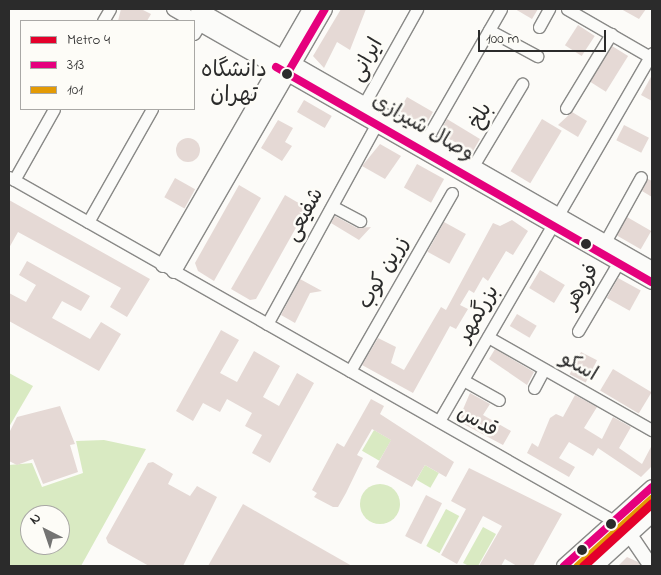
<!DOCTYPE html>
<meta charset="utf-8">
<style>
body{margin:0}
#map{position:relative;width:661px;height:575px;overflow:hidden;background:#fcfbf8;font-family:"Indie Flower","Playpen Sans Arabic",sans-serif}
div>[style]{position:absolute}
.green>*{inset:0;background:#d9eac2;transform-origin:0 0}
.round{border-radius:50%}
.building>*{inset:0;background:#e5d9d5;transform-origin:0 0}
.roads{filter:drop-shadow(1px 0 #898987) drop-shadow(-1px 0 #898987) drop-shadow(0 1px #898987) drop-shadow(0 -1px #898987)}
.minor>*{height:11px;margin:-5.5px;padding:0 5.5px;transform-origin:5.5px;border-radius:5.5px;background:#fbfbf9}
.major>*{height:14px;margin:-7px;padding:0 7px;transform-origin:7px;border-radius:7px;background:#fbfbf9}
.bus-1>*{height:8px;margin:-4px;padding:0 4px;transform-origin:4px;border-radius:4px;background:#e5007d}
.bus-2>*{height:8px;margin:-4px;padding:0 4px;transform-origin:4px;border-radius:4px;background:#e39a04}
.metro-1>*{height:9px;margin:-4.5px;padding:0 4.5px;transform-origin:4.5px;border-radius:4.5px;background:#e4002b}
.dots>*{width:14px;height:14px;translate:-50% -50%;box-sizing:border-box;border:2px solid #fdfcf7;border-radius:50%}
span{translate:-50% -50%;white-space:nowrap;text-align:center;line-height:1.15;-webkit-text-stroke:5px #fdfcf7;paint-order:stroke}
.street-label{font-size:21px;color:#2b2b2b}
.neighbourhood-label{font-size:22px;color:#2b2b2b}
.frame{position:absolute;inset:0;border:10px solid #2b2b2b;pointer-events:none}
.legend{position:absolute;left:20px;top:20px;width:175px;height:90px;box-sizing:border-box;background:#fdfcf7;border:1px solid #a9a8a5;margin:0;padding:6px 9px;list-style:none;font-size:15px;color:#2b2b2b}
.legend li{display:flex;align-items:center;gap:10px;height:25px}
.legend b{width:25px;border:1px solid #a9a8a5}
.north{position:absolute;left:20px;top:505px;width:50px;height:50px;box-sizing:border-box;background:#fdfcf7;border:1px solid #a9a8a5;border-radius:50%;rotate:319deg;font-size:14px;font-weight:700;line-height:20px;text-align:center;color:#2b2b2b}
.north::after{content:'';display:block;margin:auto;width:18px;height:22px;background:#747473;clip-path:polygon(50% 0,100% 100%,50% 72%,0 100%)}
.scale{position:absolute;left:478px;top:30px;width:128px;height:22px;box-sizing:border-box;border:2px solid #2b2b2b;border-top:0;padding-left:6px;font-size:15px;line-height:18px;white-space:nowrap;color:#2b2b2b;-webkit-text-stroke:4px #fdfcf7;paint-order:stroke}
</style>
<div id="map">
<div class="green">
<div style="clip-path:polygon(9px 373px,33px 386px,9px 427px)"></div>
<div style="left:374px;top:430px;width:20px;height:24px;rotate:30deg"></div>
<div style="clip-path:polygon(evenodd,104px 440px,146px 449px,81px 566px,9px 566px,9px 465px,32px 463px,42px 487px,83px 473px,76px 441px,104px 440px,30px 515px,60px 515px,60px 545px,30px 545px,30px 515px)"></div>
<div style="left:425px;top:465px;width:16px;height:17px;rotate:30deg"></div>
<div class="round" style="left:360px;top:484px;width:40px;height:40px"></div>
<div style="left:446px;top:509px;width:15px;height:42px;rotate:28deg"></div>
<div style="clip-path:polygon(483px 527px,496px 534px,478px 566px,469px 566px,463px 563px)"></div>
</div>
<div class="building">
<div style="clip-path:polygon(121px 9px,141px 9px,151px 14px,147px 21px,118px 21px)"></div>
<div style="clip-path:polygon(341px 9px,366px 9px,350px 50px,337px 42px,324px 68px,313px 56px)"></div>
<div style="clip-path:polygon(515px 9px,538px 9px,532px 19px)"></div>
<div style="clip-path:polygon(621px 9px,646px 9px,639px 19px)"></div>
<div style="left:578px;top:25px;width:20px;height:24px;rotate:33deg"></div>
<div style="left:612px;top:46px;width:19px;height:42px;rotate:32deg"></div>
<div style="clip-path:polygon(652px 75px,652px 101px,641px 95px)"></div>
<div style="left:407px;top:97px;width:30px;height:16px;rotate:30deg"></div>
<div style="left:304px;top:100px;width:32px;height:14px;rotate:30deg"></div>
<div style="clip-path:polygon(572px 112px,587px 121px,578px 137px,558px 125px)"></div>
<div style="clip-path:polygon(447px 119px,480px 139px,473px 151px,439px 134px)"></div>
<div style="left:542px;top:119px;width:23px;height:61px;rotate:31deg"></div>
<div style="clip-path:polygon(278px 120px,293px 128px,285px 142px,292px 146px,282px 161px,261px 148px)"></div>
<div style="left:624px;top:125px;width:28px;height:17px;rotate:27deg"></div>
<div class="round" style="left:176px;top:138px;width:24px;height:24px"></div>
<div style="clip-path:polygon(380px 144px,401px 156px,385px 179px,362px 166px)"></div>
<div style="left:417px;top:164px;width:31px;height:27px;rotate:29deg"></div>
<div style="left:175px;top:178px;width:23px;height:22px;rotate:29deg"></div>
<div style="clip-path:polygon(648px 179px,652px 181px,652px 197px,642px 191px)"></div>
<div style="clip-path:polygon(239px 185px,261px 198px,214px 281px,198px 271px,195px 263px)"></div>
<div style="clip-path:polygon(285px 195px,307px 208px,256px 299px,250px 300px,231px 289px)"></div>
<div style="clip-path:polygon(9px 200px,150px 279px,127px 317px,110px 307px,121px 288px,18px 232px,9px 248px)"></div>
<div style="clip-path:polygon(335px 216px,357px 228px,371px 227px,359px 240px,331px 223px)"></div>
<div style="left:627px;top:217px;width:28px;height:21px;rotate:30deg"></div>
<div style="clip-path:polygon(512px 220px,528px 231px,513px 255px,506px 251px,488px 281px,483px 277px,474px 293px,469px 290px,460px 305px,468px 309px,456px 329px,450px 326px,413px 393px,362px 365px,378px 338px,396px 347px,391px 363px,404px 370px,441px 307px,446px 310px,493px 223px,500px 226px)"></div>
<div style="left:444px;top:222px;width:25px;height:34px;rotate:29deg"></div>
<div style="clip-path:polygon(27px 261px,90px 296px,81px 311px,62px 301px,52px 318px,90px 339px,101px 322px,121px 334px,99px 371px,9px 321px,9px 293px,26px 302px,36px 285px,19px 275px)"></div>
<div style="left:540px;top:270px;width:29px;height:21px;rotate:31deg"></div>
<div style="left:618px;top:278px;width:26px;height:23px;rotate:29deg"></div>
<div style="clip-path:polygon(300px 279px,322px 291px,310px 293px,295px 323px,281px 315px)"></div>
<div style="left:517px;top:314px;width:23px;height:14px;rotate:31deg"></div>
<div style="clip-path:polygon(221px 330px,239px 340px,220px 373px,237px 382px,254px 351px,280px 366px,263px 397px,279px 406px,297px 373px,314px 383px,270px 463px,252px 453px,262px 435px,245px 426px,252px 413px,227px 399px,220px 412px,203px 403px,193px 421px,176px 411px)"></div>
<div style="clip-path:polygon(495px 349px,534px 372px,527px 385px,489px 359px)"></div>
<div style="left:581px;top:352px;width:18px;height:25px;rotate:27deg"></div>
<div style="left:613px;top:369px;width:45px;height:25px;rotate:31deg"></div>
<div style="clip-path:polygon(470px 393px,490px 404px,483px 415px,511px 431px,503px 445px,458px 421px)"></div>
<div style="clip-path:polygon(575px 395px,597px 407px,584px 428px,602px 439px,613px 417px,631px 427px,619px 448px,642px 464px,652px 445px,652px 466px,641px 477px,598px 448px,593px 456px,569px 442px,559px 458px,575px 467px,569px 477px,527px 453px,532px 443px,538px 447px,550px 418px,556px 414px,563px 417px)"></div>
<div style="clip-path:polygon(371px 399px,384px 406px,380px 414px,454px 462px,446px 477px,425px 465px,412px 487px,376px 467px,391px 440px,372px 429px,357px 455px,363px 458px,346px 493px,338px 507px,333px 507px,314px 497px,317px 493px,312px 490px,337px 443px,344px 447px)"></div>
<div style="clip-path:polygon(60px 406px,75px 444px,70px 445px,78px 472px,43px 484px,33px 459px,17px 465px,9px 461px,9px 433px,17px 417px)"></div>
<div style="clip-path:polygon(153px 462px,173px 474px,168px 484px,190px 496px,197px 486px,217px 497px,183px 566px,149px 566px,108px 543px,106px 538px,148px 463px)"></div>
<div style="clip-path:polygon(469px 468px,562px 514px,533px 566px,517px 566px,505px 559px,501px 566px,479px 566px,502px 526px,483px 516px,457px 564px,441px 555px,466px 509px,451px 501px)"></div>
<div style="left:426px;top:495px;width:18px;height:46px;rotate:27deg"></div>
<div style="clip-path:polygon(243px 504px,352px 566px,208px 566px)"></div>
<div style="clip-path:polygon(627px 557px,638px 562px,641px 566px,618px 566px)"></div>
</div>
<div class="roads">
<div class="minor">
<div style="left:567px;top:9px;width:98px;rotate:30deg"></div>
<div style="left:103px;top:21px;width:14px;rotate:-60deg"></div>
<div style="left:539px;top:27px;width:21px;rotate:-61deg"></div>
<div style="left:489px;top:30px;width:55px;rotate:28.4deg"></div>
<div style="left:194px;top:34px;width:12px;rotate:-59deg"></div>
<div style="left:364px;top:104px;width:109px;rotate:-60.8deg"></div>
<div style="left:566px;top:108px;width:87px;rotate:-58.7deg"></div>
<div style="left:426px;top:140px;width:151px;rotate:-60.2deg"></div>
<div style="left:473px;top:166px;width:96px;rotate:-59.1deg"></div>
<div style="left:9px;top:177px;width:696px;rotate:29.62deg"></div>
<div style="left:614px;top:521px;width:21px;rotate:41deg"></div>
<div style="left:14px;top:180px;width:81px;rotate:-60.6deg"></div>
<div style="left:332px;top:206px;width:32px;rotate:28deg"></div>
<div style="left:558px;top:215px;width:187px;rotate:-59.9deg"></div>
<div style="left:88px;top:222px;width:130px;rotate:-60.5deg"></div>
<div style="left:605px;top:242px;width:74px;rotate:-61deg"></div>
<div style="left:267px;top:324px;width:227px;rotate:-61.3deg"></div>
<div style="left:578px;top:331px;width:79px;rotate:-59.5deg"></div>
<div style="left:488px;top:337px;width:189px;rotate:29.6deg"></div>
<div style="left:350px;top:371px;width:205px;rotate:-60.2deg"></div>
<div style="left:463px;top:380px;width:41px;rotate:29.1deg"></div>
<div style="left:534px;top:388px;width:21px;rotate:-62deg"></div>
<div style="left:439px;top:421px;width:225px;rotate:-59.9deg"></div>
<div style="left:578px;top:566px;width:100px;rotate:-42.2deg"></div>
</div>
<div class="major">
<div style="left:174px;top:9px;width:550px;rotate:29.73deg"></div>
<div style="left:198px;top:9px;width:523px;rotate:29.8deg"></div>
<div style="left:163px;top:265px;width:295px;rotate:-60.1deg"></div>
<div style="left:174px;top:271px;width:302px;rotate:-60deg"></div>
<div style="left:630px;top:535px;width:37px;rotate:56deg"></div>
<div style="left:564px;top:566px;width:118px;rotate:-41.9deg"></div>
<div style="left:596px;top:566px;width:76px;rotate:-42.3deg"></div>
</div>
</div>
<div class="bus-1">
<div style="left:276px;top:67px;width:433px;rotate:29.8deg"></div>
<div style="left:287px;top:74px;width:75px;rotate:-59.7deg"></div>
<div style="left:564px;top:566px;width:118px;rotate:-41.9deg"></div>
</div>
<div class="bus-2">
<div style="left:578px;top:566px;width:100px;rotate:-42.2deg"></div>
</div>
<div class="metro-1">
<div style="left:583px;top:566px;width:93px;rotate:-42.4deg"></div>
</div>
<div class="dots">
<div style="left:287px;top:74px;background:#2b2b2b"></div>
<div style="left:586px;top:244px;background:#2b2b2b"></div>
<div style="left:611px;top:524px;background:#2b2b2b"></div>
<div style="left:582px;top:550px;background:#2b2b2b"></div>
</div>
<div class="street-label">
<span style="left:367px;top:60px;rotate:-61deg">ایرانی</span>
<span style="left:481px;top:116px;rotate:-60deg">بلخ</span>
<span style="left:423px;top:128px;rotate:30deg">وصال شیرازی</span>
<span style="left:305px;top:215px;rotate:-61deg">شفیعی</span>
<span style="left:384px;top:273px;rotate:-60deg">زرین کوب</span>
<span style="left:582px;top:287px;rotate:-59deg">فروهر</span>
<span style="left:479px;top:314px;rotate:-60deg">بزرگمهر</span>
<span style="left:579px;top:367px;rotate:30deg">اسکو</span>
<span style="left:477px;top:422px;rotate:30deg">قدس</span>
</div>
<div class="neighbourhood-label">
<span style="left:234px;top:84px">دانشگاه<br>تهران</span>
</div>
<div class="frame"></div>
<ul class="legend">
<li><b style="height:6px;background:#e4002b"></b>Metro 4</li>
<li><b style="height:6px;background:#e5007d"></b>313</li>
<li><b style="height:6px;background:#e39a04"></b>101</li>
</ul>
<div class="north">N</div>
<div class="scale">100 m</div>
</div>
